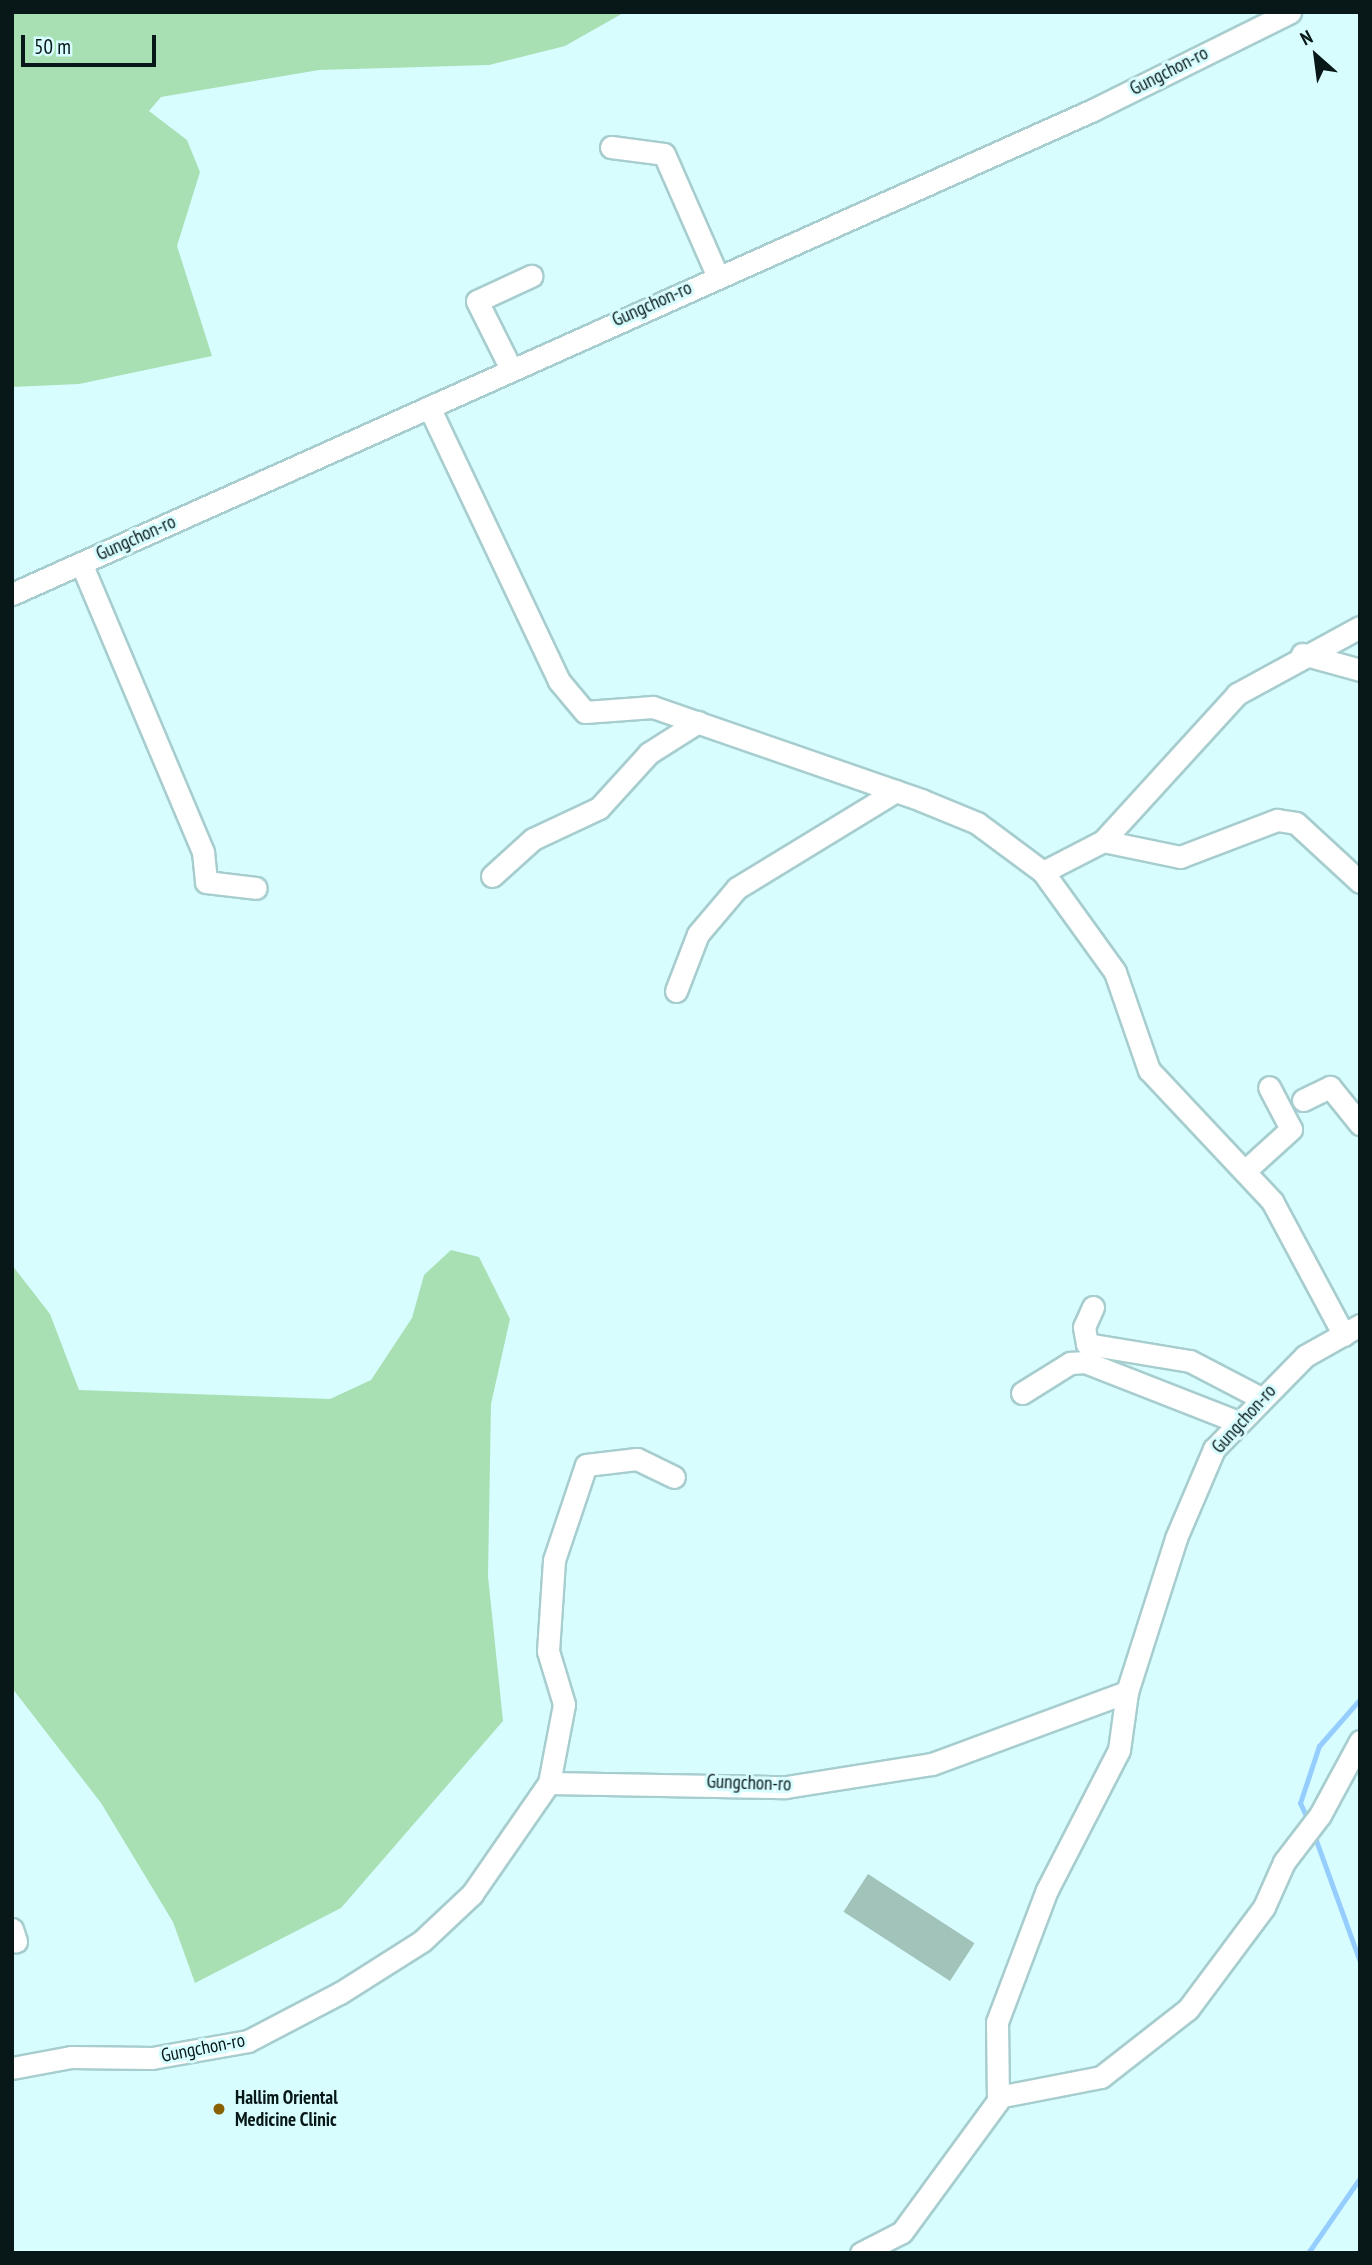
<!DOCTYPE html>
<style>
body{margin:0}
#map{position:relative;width:1372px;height:2265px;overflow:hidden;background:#d7fdff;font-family:"PT Sans Narrow",sans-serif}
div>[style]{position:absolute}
.green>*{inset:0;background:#a8e0b4}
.stream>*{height:5px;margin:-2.5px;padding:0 2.5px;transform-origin:2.5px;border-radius:2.5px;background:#95cdff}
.building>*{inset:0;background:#a1c3b9;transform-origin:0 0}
.roads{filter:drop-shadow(2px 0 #a7cdce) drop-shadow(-2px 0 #a7cdce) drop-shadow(0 2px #a7cdce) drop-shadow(0 -2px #a7cdce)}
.minor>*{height:21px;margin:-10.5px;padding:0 10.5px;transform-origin:10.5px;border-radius:10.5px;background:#fff}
.dots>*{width:19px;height:19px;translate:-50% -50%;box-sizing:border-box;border:4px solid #d7fdff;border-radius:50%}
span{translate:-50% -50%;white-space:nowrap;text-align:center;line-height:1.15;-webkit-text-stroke:6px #d7fdff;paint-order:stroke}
.street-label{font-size:19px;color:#081717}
.poi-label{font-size:19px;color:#081717;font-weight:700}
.left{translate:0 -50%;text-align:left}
.frame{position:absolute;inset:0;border:14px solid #081717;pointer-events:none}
.north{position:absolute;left:1281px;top:21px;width:70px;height:70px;-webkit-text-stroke:5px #d7fdff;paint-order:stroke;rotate:332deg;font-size:19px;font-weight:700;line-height:28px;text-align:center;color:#081717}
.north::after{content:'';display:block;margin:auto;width:24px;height:32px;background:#081717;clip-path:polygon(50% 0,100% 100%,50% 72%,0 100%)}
.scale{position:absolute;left:21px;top:35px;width:135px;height:32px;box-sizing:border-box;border:4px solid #081717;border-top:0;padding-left:9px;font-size:21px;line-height:24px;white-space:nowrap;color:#081717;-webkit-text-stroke:5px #d7fdff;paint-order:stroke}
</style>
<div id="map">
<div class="green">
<div style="clip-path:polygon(12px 12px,625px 12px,565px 46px,489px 65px,319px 70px,161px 97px,149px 111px,187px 140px,200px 172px,177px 246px,212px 356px,79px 384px,12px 387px)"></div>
<div style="clip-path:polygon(451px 1250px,479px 1257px,510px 1319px,491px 1404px,488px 1576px,503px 1721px,341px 1908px,195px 1983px,173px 1922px,101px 1803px,12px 1688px,12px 1265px,50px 1314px,79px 1390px,330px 1399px,371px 1380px,412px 1318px,424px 1275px)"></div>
</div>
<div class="stream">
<div style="left:1308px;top:1820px;width:19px;rotate:-115deg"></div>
<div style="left:1300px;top:1803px;width:60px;rotate:-71.6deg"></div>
<div style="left:1319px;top:1746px;width:62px;rotate:-48.9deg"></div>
<div style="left:1313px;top:1832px;width:138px;rotate:70.1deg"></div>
<div style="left:1308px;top:2253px;width:91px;rotate:-55.3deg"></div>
</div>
<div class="building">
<div style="left:868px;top:1874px;width:127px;height:45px;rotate:33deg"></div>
</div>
<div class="roads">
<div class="minor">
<div style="left:611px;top:147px;width:53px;rotate:7.5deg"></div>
<div style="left:664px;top:154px;width:132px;rotate:66.3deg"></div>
<div style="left:511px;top:369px;width:76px;rotate:-116.6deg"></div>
<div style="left:477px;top:301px;width:60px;rotate:-24.8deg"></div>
<div style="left:429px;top:407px;width:303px;rotate:64.6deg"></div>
<div style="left:559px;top:681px;width:40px;rotate:50deg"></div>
<div style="left:585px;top:712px;width:68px;rotate:-4.2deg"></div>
<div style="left:653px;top:707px;width:284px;rotate:19.1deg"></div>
<div style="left:921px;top:800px;width:61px;rotate:22.3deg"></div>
<div style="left:977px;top:823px;width:82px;rotate:36.6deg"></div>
<div style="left:1043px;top:872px;width:123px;rotate:54.2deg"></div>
<div style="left:1115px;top:972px;width:104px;rotate:70.9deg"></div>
<div style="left:1149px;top:1070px;width:180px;rotate:46.8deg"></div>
<div style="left:1272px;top:1201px;width:152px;rotate:61.8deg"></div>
<div style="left:81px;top:563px;width:314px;rotate:67.1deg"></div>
<div style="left:203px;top:852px;width:30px;rotate:84deg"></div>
<div style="left:206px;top:882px;width:50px;rotate:6.8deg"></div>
<div style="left:12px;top:594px;width:1184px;rotate:-24.12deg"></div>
<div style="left:1093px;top:110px;width:220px;rotate:-26.4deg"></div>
<div style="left:1302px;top:654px;width:60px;rotate:15.4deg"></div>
<div style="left:1103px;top:841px;width:199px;rotate:-47.6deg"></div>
<div style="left:1237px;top:694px;width:140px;rotate:-28.6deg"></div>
<div style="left:1043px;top:872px;width:68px;rotate:-27.3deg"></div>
<div style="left:1103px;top:841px;width:79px;rotate:11.7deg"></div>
<div style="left:1180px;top:857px;width:104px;rotate:-20.9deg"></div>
<div style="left:1277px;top:820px;width:19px;rotate:9deg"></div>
<div style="left:1296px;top:823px;width:87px;rotate:42.7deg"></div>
<div style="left:492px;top:876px;width:55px;rotate:-42.1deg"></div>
<div style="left:533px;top:839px;width:73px;rotate:-25.2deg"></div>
<div style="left:599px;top:808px;width:74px;rotate:-47.7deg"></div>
<div style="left:649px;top:753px;width:58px;rotate:-32.3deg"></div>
<div style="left:676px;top:991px;width:61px;rotate:-68.9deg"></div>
<div style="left:698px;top:934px;width:60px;rotate:-49.7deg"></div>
<div style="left:737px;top:888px;width:186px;rotate:-31.4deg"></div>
<div style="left:1303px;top:1100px;width:30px;rotate:-26deg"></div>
<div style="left:1330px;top:1087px;width:48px;rotate:51deg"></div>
<div style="left:1246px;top:1170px;width:61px;rotate:-42.3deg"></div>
<div style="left:1291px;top:1129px;width:47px;rotate:-117.6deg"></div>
<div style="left:1093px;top:1307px;width:22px;rotate:114deg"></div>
<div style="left:1084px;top:1327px;width:17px;rotate:80deg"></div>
<div style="left:1087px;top:1344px;width:104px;rotate:9.4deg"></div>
<div style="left:1190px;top:1361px;width:80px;rotate:27.5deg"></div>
<div style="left:1022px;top:1393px;width:57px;rotate:-32deg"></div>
<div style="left:1070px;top:1363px;width:15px;rotate:-4deg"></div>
<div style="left:1085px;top:1362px;width:164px;rotate:21.4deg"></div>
<div style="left:549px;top:1783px;width:80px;rotate:-79.2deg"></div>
<div style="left:564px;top:1704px;width:55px;rotate:-106.8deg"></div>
<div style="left:548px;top:1651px;width:91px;rotate:-86.2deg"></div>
<div style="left:554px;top:1560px;width:100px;rotate:-71.4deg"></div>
<div style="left:586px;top:1465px;width:51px;rotate:-6.7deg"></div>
<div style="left:637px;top:1459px;width:41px;rotate:25.9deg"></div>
<div style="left:12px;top:1929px;width:13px;rotate:72deg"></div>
<div style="left:12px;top:2068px;width:60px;rotate:-10.6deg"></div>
<div style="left:71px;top:2057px;width:81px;rotate:0.7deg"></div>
<div style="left:152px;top:2058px;width:97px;rotate:-10deg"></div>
<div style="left:248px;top:2041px;width:104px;rotate:-27.6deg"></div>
<div style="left:340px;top:1993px;width:97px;rotate:-32.4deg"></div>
<div style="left:422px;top:1941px;width:69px;rotate:-43.2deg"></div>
<div style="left:472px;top:1894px;width:135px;rotate:-55.3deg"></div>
<div style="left:549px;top:1783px;width:237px;rotate:1deg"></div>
<div style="left:786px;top:1787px;width:148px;rotate:-9deg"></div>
<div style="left:932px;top:1764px;width:208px;rotate:-20.3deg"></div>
<div style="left:1127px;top:1692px;width:162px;rotate:-72.3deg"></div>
<div style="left:1176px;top:1538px;width:97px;rotate:-66.9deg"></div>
<div style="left:1214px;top:1449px;width:130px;rotate:-45.6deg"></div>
<div style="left:1305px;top:1356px;width:63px;rotate:-29.4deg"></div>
<div style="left:998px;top:2097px;width:105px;rotate:-11deg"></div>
<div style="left:1101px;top:2077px;width:110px;rotate:-38deg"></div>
<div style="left:1188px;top:2009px;width:127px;rotate:-53.3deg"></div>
<div style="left:1264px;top:1907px;width:49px;rotate:-66deg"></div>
<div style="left:1284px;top:1862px;width:59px;rotate:-52.5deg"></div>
<div style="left:1320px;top:1815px;width:84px;rotate:-61.6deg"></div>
<div style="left:861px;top:2253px;width:46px;rotate:-27.1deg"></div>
<div style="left:902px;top:2232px;width:162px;rotate:-53.8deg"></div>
<div style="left:998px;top:2101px;width:79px;rotate:-90.7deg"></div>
<div style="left:997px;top:2022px;width:141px;rotate:-69.3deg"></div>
<div style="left:1047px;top:1890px;width:157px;rotate:-62.8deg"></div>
<div style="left:1119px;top:1750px;width:59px;rotate:-82.1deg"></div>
</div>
</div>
<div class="dots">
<div style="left:219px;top:2109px;background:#8a6101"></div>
</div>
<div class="street-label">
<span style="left:1169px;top:71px;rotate:-27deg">Gungchon-ro</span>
<span style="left:652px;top:304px;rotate:-24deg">Gungchon-ro</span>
<span style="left:136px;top:538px;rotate:-24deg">Gungchon-ro</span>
<span style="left:1244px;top:1419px;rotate:-48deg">Gungchon-ro</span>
<span style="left:749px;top:1783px;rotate:2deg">Gungchon-ro</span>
<span style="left:203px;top:2048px;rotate:-11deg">Gungchon-ro</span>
</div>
<div class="poi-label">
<span class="left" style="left:235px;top:2109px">Hallim Oriental<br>Medicine Clinic</span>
</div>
<div class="frame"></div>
<div class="north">N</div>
<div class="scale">50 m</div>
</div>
